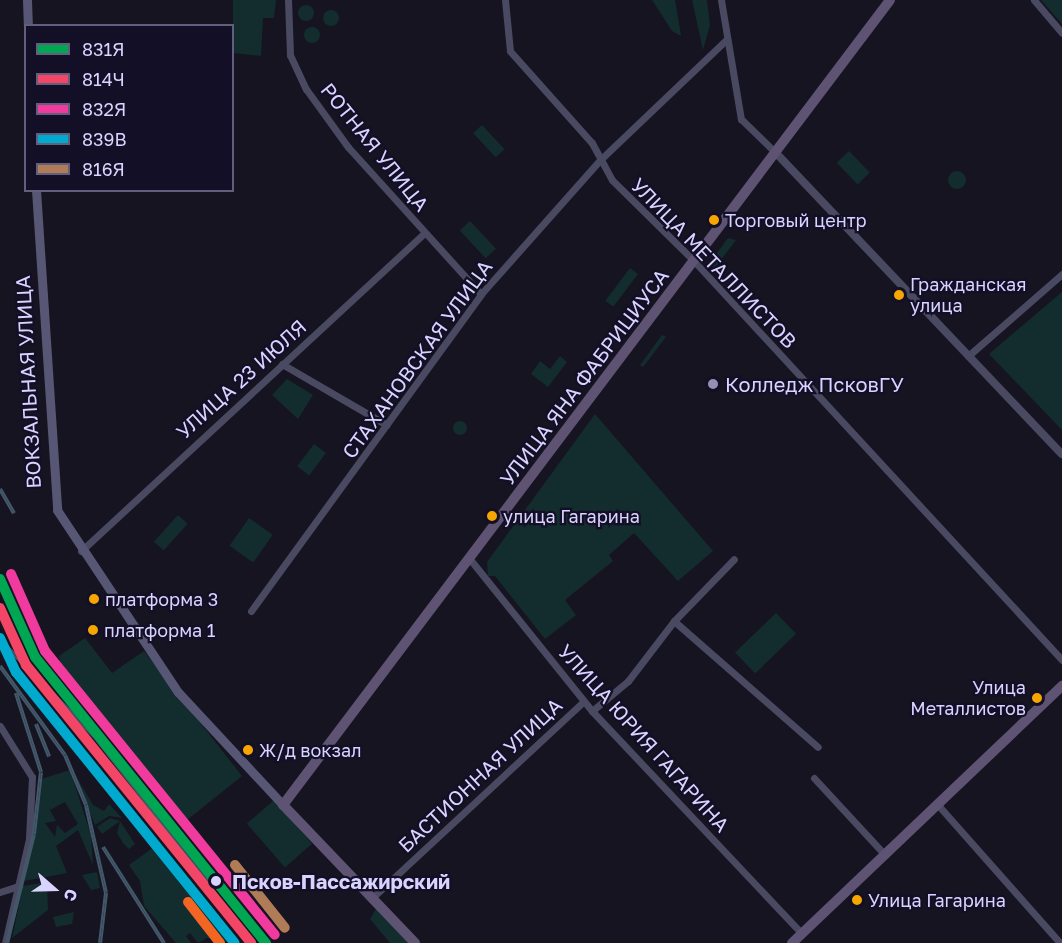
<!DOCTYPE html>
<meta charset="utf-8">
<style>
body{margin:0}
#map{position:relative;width:1062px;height:943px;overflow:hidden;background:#161421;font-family:"Golos Text",sans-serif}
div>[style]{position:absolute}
.green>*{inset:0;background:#132c2d;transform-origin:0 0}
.round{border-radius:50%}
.minor>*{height:7px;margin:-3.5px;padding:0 3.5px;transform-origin:3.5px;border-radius:3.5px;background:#4a4962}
.tertiary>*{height:8px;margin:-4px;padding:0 4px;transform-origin:4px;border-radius:4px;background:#4a4962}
.secondary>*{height:9px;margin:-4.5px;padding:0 4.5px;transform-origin:4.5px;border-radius:4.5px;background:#575674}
.primary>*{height:10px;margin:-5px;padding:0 5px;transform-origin:5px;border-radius:5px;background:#5e5373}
.rail>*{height:4px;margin-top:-2px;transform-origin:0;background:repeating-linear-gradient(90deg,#130f26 0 4.5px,#43596b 0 9px);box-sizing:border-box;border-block:2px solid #43596b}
.rail-1>*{height:10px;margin:-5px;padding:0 5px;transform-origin:5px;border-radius:5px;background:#00a651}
.rail-2>*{height:10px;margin:-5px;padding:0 5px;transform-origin:5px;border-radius:5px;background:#f34667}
.rail-3>*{height:10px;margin:-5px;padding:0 5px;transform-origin:5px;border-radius:5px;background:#f13a9d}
.rail-4>*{height:10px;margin:-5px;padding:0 5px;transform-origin:5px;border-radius:5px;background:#00a9ce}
.rail-5>*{height:10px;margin:-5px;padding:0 5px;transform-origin:5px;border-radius:5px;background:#b07c57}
.rail-6>*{height:10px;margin:-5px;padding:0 5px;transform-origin:5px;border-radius:5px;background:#f26522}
.dots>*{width:16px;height:16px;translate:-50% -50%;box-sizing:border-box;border:3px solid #130f26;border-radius:50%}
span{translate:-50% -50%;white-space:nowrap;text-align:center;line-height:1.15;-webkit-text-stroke:4.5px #130f26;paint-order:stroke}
.bus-label{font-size:18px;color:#d9d4ff}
.left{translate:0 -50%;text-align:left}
.right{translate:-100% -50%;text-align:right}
.street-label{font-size:20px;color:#d9d4ff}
.poi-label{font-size:20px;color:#d9d4ff}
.stop-label{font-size:20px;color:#d9d4ff;font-weight:700}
.legend{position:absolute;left:24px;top:24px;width:210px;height:168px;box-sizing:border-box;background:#130f26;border:2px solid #625e7d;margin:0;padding:8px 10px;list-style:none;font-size:18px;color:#d9d4ff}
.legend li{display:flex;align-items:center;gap:12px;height:30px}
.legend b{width:30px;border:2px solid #625e7d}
.north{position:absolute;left:24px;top:859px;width:60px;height:60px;-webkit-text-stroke:4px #130f26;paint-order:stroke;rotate:110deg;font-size:16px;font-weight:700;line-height:24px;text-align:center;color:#d9d4ff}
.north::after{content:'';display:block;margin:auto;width:21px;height:27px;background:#d9d4ff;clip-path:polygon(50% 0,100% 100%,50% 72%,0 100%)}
</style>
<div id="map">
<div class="green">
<div style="clip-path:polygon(233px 0,276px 0,274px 18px,263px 18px,261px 56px,233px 53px)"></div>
<div style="clip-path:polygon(652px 0,675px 0,681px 36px,672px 31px)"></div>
<div style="clip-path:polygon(692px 0,707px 0,710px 25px,703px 50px)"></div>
<div style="clip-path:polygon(1041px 0,1062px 0,1062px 24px)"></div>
<div class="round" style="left:298px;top:5px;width:16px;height:16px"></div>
<div class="round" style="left:323px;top:10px;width:16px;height:16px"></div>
<div class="round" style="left:304px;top:27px;width:16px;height:16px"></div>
<div style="left:482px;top:125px;width:33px;height:12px;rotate:47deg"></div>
<div style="left:849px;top:151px;width:30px;height:17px;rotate:46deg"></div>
<div class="round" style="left:948px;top:171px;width:18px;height:18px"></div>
<div style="left:470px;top:221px;width:38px;height:14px;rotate:47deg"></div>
<div style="clip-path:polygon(728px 238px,736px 240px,715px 268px,709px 264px)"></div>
<div style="left:630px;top:268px;width:10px;height:41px;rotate:37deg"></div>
<div style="clip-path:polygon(1062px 292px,1062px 430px,989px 354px)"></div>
<div style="clip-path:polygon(662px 335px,666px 337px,643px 367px,640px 365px)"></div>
<div style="clip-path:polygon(560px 356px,567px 362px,548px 387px,531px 374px,540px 361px,550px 369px)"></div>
<div style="clip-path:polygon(287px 379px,313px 395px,298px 419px,272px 395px)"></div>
<div style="clip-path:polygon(595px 414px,713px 551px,678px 581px,634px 533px,609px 555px,613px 561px,565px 600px,576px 615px,545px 639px,495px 576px,488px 576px,487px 562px)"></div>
<div class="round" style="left:453px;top:421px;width:14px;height:14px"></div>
<div style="left:314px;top:444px;width:15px;height:28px;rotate:37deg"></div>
<div style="left:178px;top:515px;width:13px;height:36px;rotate:42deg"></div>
<div style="left:249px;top:518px;width:29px;height:34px;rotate:35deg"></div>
<div style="left:776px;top:613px;width:29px;height:57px;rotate:46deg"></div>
<div style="clip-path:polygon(85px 638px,112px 673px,144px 651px,242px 776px,182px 824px,62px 671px,59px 656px)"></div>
<div style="clip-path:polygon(72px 769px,93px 805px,104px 811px,109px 804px,122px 818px,109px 816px,95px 825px)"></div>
<div style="clip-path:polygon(evenodd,70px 770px,91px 835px,93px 865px,78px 830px,56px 846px,67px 873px,24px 881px,41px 779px,70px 770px,65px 802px,78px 824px,65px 833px,57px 825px,55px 837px,45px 823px,56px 821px,50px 810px,65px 802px)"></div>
<div style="left:274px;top:800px;width:58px;height:36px;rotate:49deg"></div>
<div style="clip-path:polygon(110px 818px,120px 821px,135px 844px,129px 849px,123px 843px,117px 833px,120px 821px,102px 834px,97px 827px)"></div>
<div style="clip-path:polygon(154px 847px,229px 942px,207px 938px,198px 943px,190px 933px,186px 936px,191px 943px,176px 943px,144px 906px,140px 881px,129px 865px)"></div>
<div style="clip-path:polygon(97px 872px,100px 888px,91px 890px,82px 875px)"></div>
<div style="clip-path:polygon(47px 882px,48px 910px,12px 938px,23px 886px)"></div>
<div style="clip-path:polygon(376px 909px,409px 943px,390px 943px,370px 919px)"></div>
<div style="clip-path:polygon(74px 912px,72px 924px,56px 927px,53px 917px)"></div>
</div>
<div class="minor">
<div style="left:288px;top:0;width:55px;rotate:87.9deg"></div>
<div style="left:290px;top:55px;width:38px;rotate:65deg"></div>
<div style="left:306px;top:89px;width:72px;rotate:54.1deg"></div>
<div style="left:348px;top:147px;width:198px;rotate:47.9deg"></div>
<div style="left:505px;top:0;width:51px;rotate:84.4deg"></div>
<div style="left:510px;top:51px;width:123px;rotate:48.3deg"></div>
<div style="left:592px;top:143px;width:42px;rotate:61.6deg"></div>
<div style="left:612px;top:180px;width:115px;rotate:44.6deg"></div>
<div style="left:694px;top:261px;width:543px;rotate:47.31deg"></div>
<div style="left:721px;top:0;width:121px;rotate:80.5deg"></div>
<div style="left:741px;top:119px;width:49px;rotate:44.2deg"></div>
<div style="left:1034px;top:0;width:43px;rotate:49.7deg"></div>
<div style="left:968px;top:356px;width:125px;rotate:-41.1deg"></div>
<div style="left:282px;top:364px;width:121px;rotate:30.2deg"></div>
<div style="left:81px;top:551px;width:468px;rotate:-42.8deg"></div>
<div style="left:469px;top:558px;width:196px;rotate:51.2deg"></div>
<div style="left:592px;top:711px;width:306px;rotate:46.7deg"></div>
<div style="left:251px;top:611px;width:392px;rotate:-54deg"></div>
<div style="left:481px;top:294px;width:179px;rotate:-48.4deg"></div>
<div style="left:600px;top:160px;width:175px;rotate:-43.6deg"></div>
<div style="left:674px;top:621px;width:191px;rotate:41.2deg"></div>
<div style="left:592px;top:711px;width:47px;rotate:-39.8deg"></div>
<div style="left:628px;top:681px;width:76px;rotate:-52.5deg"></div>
<div style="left:674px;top:621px;width:86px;rotate:-45.9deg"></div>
<div style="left:0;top:726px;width:60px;rotate:57.9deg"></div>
<div style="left:32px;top:777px;width:62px;rotate:92.8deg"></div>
<div style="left:29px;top:839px;width:107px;rotate:103deg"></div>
<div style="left:814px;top:778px;width:105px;rotate:47.3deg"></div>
<div style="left:938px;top:805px;width:184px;rotate:48.5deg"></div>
<div style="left:0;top:892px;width:20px;rotate:-18deg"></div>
<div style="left:372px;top:898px;width:289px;rotate:-42.9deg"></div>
</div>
<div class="tertiary">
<div style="left:776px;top:153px;width:415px;rotate:46.5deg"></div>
</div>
<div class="secondary">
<div style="left:27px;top:0;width:26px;rotate:88deg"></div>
<div style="left:36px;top:190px;width:321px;rotate:86.2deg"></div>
<div style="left:57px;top:510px;width:219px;rotate:56.4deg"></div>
<div style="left:178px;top:692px;width:154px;rotate:47.1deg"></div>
</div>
<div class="primary">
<div style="left:415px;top:943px;width:191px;rotate:-133.7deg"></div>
<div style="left:283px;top:805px;width:1008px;rotate:-52.98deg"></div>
<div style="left:792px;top:943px;width:373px;rotate:-43.6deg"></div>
</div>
<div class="rail">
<div style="left:0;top:489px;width:28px;rotate:60deg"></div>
<div style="left:0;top:640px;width:136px;rotate:45.6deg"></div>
<div style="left:95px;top:737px;width:188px;rotate:51.9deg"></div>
<div style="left:0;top:666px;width:110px;rotate:53.9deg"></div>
<div style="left:65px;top:755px;width:54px;rotate:67.2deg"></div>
<div style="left:86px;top:805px;width:90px;rotate:77.2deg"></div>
<div style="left:106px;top:893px;width:50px;rotate:96.8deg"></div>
<div style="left:36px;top:724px;width:35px;rotate:68deg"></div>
<div style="left:103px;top:847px;width:114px;rotate:57.6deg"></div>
<div style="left:7px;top:943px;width:112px;rotate:-76.1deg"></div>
<div style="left:34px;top:834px;width:62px;rotate:-83.6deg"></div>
<div style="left:41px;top:772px;width:83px;rotate:-107.6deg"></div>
</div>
<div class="rail-1">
<div style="left:0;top:579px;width:85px;rotate:65.8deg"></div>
<div style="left:35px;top:657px;width:368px;rotate:51.1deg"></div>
</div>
<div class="rail-2">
<div style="left:0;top:608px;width:63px;rotate:65.5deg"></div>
<div style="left:26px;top:665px;width:358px;rotate:51deg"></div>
</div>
<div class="rail-3">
<div style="left:11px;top:574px;width:84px;rotate:66.2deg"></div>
<div style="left:45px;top:651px;width:365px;rotate:51deg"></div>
</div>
<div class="rail-4">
<div style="left:0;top:638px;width:38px;rotate:65deg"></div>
<div style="left:16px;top:672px;width:348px;rotate:51.1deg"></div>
</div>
<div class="rail-5">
<div style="left:235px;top:865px;width:80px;rotate:51.6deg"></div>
</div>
<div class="rail-6">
<div style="left:188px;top:902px;width:52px;rotate:52deg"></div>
</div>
<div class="dots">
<div style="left:714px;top:220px;background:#f7a600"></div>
<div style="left:899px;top:295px;background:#f7a600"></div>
<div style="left:713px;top:384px;background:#9591b1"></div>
<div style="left:492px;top:516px;background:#f7a600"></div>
<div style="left:94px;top:599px;background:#f7a600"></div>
<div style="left:93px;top:630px;background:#f7a600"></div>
<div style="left:1037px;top:698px;background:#f7a600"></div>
<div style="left:248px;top:750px;background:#f7a600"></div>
<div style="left:216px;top:881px;background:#d9d4ff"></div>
<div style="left:857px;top:900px;background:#f7a600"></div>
</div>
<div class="bus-label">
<span class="left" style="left:725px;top:220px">Торговый центр</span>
<span class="left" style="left:910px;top:295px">Гражданская<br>улица</span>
<span class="left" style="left:503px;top:516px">улица Гагарина</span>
<span class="left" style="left:105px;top:599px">платформа 3</span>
<span class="left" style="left:104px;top:630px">платформа 1</span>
<span class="right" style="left:1026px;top:698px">Улица<br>Металлистов</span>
<span class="left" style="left:259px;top:750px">Ж/д вокзал</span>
<span class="left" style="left:868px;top:900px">Улица Гагарина</span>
</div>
<div class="street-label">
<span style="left:375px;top:147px;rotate:51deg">РОТНАЯ УЛИЦА</span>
<span style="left:714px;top:263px;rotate:46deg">УЛИЦА МЕТАЛЛИСТОВ</span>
<span style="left:417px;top:359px;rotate:-54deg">СТАХАНОВСКАЯ УЛИЦА</span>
<span style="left:584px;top:377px;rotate:-53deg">УЛИЦА ЯНА ФАБРИЦИУСА</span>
<span style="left:241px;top:379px;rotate:-42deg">УЛИЦА 23 ИЮЛЯ</span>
<span style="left:28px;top:382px;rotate:-93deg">ВОКЗАЛЬНАЯ УЛИЦА</span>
<span style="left:644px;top:738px;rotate:48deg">УЛИЦА ЮРИЯ ГАГАРИНА</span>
<span style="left:480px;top:775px;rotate:-43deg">БАСТИОННАЯ УЛИЦА</span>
</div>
<div class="poi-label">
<span class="left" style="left:725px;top:384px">Колледж ПсковГУ</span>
</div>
<div class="stop-label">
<span class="left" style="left:232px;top:881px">Псков-Пассажирский</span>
</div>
<ul class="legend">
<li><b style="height:8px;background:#00a651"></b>831Я</li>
<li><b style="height:8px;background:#f34667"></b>814Ч</li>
<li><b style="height:8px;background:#f13a9d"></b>832Я</li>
<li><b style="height:8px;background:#00a9ce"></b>839В</li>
<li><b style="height:8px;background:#b07c57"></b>816Я</li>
</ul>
<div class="north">С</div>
</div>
